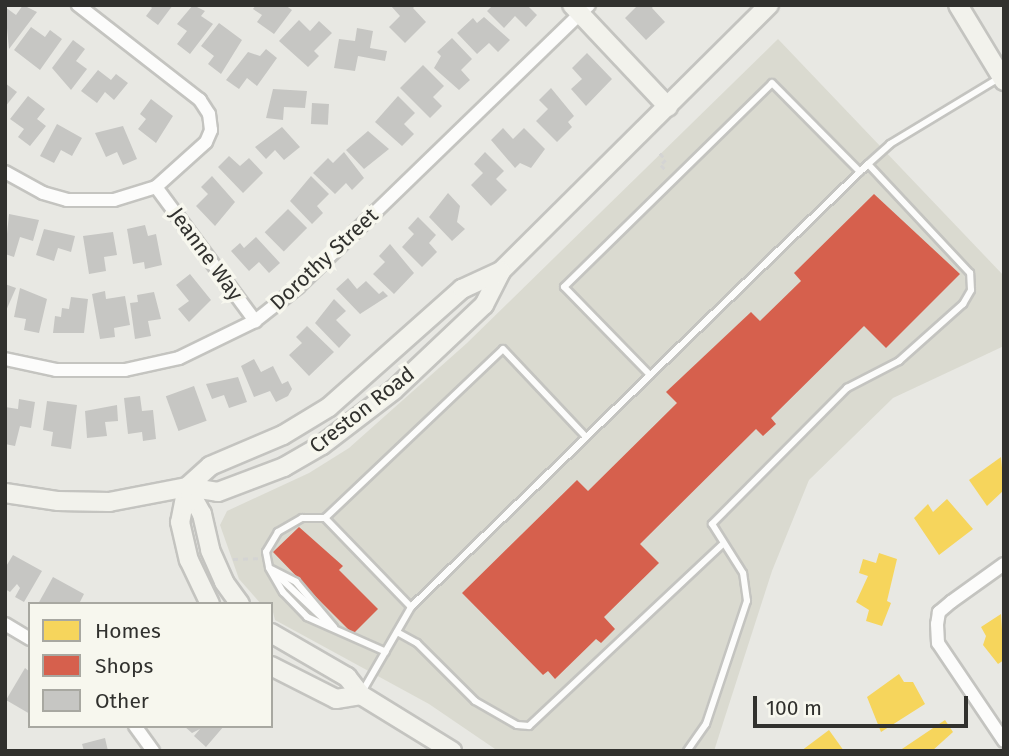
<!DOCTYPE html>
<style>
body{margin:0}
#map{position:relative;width:1009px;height:756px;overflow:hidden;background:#e8e8e3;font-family:"Fira Sans",sans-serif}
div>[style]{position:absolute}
.built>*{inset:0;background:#dadad0}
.homes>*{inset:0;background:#f6d55c}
.shops>*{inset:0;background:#d6604d}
.building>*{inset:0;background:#c6c6c3;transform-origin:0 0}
.path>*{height:2.5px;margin-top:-1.25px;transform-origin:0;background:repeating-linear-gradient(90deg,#d4d4d3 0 5px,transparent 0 10px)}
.roads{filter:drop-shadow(2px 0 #c4c4c0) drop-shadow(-2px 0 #c4c4c0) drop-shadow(0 2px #c4c4c0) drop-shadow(0 -2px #c4c4c0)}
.lane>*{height:6px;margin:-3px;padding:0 3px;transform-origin:3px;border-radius:3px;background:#fcfcfb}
.street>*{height:12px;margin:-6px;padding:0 6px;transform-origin:6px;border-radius:6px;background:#fcfcfb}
.secondary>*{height:18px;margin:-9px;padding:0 9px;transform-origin:9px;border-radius:9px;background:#f2f2ec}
span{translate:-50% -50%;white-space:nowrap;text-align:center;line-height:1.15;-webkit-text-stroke:7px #f7f7ee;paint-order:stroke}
.street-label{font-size:21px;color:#31312e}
.frame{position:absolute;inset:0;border:7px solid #31312e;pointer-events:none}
.legend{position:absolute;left:28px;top:602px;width:245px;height:126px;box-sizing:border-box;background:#f7f7ee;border:2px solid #a8a8a1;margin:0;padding:9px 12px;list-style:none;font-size:21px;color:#31312e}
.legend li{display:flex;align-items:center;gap:14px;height:35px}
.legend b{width:35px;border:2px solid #a8a8a1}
.scale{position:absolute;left:753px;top:696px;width:215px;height:32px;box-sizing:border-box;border:4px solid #31312e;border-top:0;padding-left:9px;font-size:21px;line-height:24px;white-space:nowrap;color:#31312e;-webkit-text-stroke:5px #f7f7ee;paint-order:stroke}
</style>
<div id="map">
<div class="built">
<div style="clip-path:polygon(778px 39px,1004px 276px,1004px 346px,893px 398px,809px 480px,772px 571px,714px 751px,498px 751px,429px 704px,275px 620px,271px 604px,261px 604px,239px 579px,220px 525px,227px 511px,309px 473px,349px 448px,467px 343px)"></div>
</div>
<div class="homes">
<div style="clip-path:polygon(1001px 457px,1004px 490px,987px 506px,969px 480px)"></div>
<div style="clip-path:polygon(947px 499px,973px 529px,939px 555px,914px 518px,928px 504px,933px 512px)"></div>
<div style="clip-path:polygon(879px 553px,897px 559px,887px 601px,891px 603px,882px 626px,866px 621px,869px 610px,856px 602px,868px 576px,859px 573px,863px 559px,876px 563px)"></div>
<div style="clip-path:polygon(1001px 614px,1004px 660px,998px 664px,983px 645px,986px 636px,981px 627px)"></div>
<div style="clip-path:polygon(899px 674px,904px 682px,913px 682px,925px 704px,881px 732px,867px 697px)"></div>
<div style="clip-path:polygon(945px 720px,953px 732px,932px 751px,899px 751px)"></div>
<div style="clip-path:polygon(829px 730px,844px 751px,801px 751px)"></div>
</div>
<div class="shops">
<div style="clip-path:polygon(874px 194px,960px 274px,886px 348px,864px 326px,771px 418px,776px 424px,763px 436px,756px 429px,640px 544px,659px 563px,604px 617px,615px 629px,601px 643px,596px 639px,555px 679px,548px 671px,543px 675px,462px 593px,577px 480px,588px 491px,677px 403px,666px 392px,751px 312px,760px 321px,801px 281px,794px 273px)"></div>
<div style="clip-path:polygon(299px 527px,343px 566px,339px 570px,378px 609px,353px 634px,314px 595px,302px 606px,291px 595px,303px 583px,273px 552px)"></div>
</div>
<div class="building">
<div style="clip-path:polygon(23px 5px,37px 12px,9px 49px,5px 7px,16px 15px)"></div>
<div style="clip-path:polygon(149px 5px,173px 5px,158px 25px,146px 16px,152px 8px)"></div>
<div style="clip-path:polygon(193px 5px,205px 11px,201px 16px,213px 24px,190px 54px,177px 44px,187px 31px,177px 24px)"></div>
<div style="clip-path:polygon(256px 5px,285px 5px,292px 10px,274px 34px,257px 22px,262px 15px,253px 9px)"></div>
<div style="clip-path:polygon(416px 5px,413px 8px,426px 22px,405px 43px,389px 27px,400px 16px,391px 6px)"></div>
<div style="clip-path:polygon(493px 5px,527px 5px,537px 15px,526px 27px,515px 16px,504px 28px,487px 11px)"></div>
<div style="clip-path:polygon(638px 5px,654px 5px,652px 8px,665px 22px,646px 40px,625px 18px)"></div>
<div style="clip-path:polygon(484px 17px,510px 40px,498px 52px,489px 43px,477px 54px,457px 33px,473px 18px,477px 23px)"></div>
<div style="clip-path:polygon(299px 20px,310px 31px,319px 21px,332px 33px,314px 51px,319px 56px,308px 67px,279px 41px)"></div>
<div style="clip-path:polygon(219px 23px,242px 40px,221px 74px,208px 64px,214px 56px,201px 46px)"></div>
<div style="clip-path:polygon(31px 27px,45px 37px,50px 30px,62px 39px,40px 70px,14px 50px)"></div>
<div style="clip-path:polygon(357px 28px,373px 31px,370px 48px,387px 51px,385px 61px,358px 56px,355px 71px,334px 68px,339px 39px,355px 41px)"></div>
<div style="clip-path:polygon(452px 38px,472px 59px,461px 70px,470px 80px,459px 90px,434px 68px,441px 56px,437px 52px)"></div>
<div style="clip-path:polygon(73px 40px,85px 49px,76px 61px,87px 69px,71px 90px,52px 68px)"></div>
<div style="clip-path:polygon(266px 49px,277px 58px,257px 86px,247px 78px,239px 89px,226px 80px,248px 52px,260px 56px)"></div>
<div style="clip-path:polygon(587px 53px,612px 79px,586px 106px,571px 89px,582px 79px,572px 68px)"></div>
<div style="clip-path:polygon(423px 65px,444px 86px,433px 97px,442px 106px,430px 118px,400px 88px)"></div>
<div style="clip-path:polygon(98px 70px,111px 80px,116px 74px,128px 83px,114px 100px,105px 92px,97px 103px,81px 91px)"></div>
<div style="clip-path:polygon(5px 83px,17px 92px,5px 107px)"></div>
<div style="clip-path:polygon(551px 88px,574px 116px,568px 122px,572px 127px,557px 142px,536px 121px,548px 109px,539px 100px)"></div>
<div style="clip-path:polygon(273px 89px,307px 91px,305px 108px,284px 107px,283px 120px,266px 118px)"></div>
<div style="clip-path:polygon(28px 96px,45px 109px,37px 119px,46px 126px,30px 146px,18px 137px,24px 129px,10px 119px)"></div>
<div style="clip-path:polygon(398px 96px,415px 113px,404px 124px,414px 134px,402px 146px,375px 122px)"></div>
<div style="clip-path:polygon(151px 99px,173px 116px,156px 143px,138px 129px,146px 119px,140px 114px)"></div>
<div style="left:312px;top:103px;width:17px;height:21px;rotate:3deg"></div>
<div style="clip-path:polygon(57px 124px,82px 138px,72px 156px,61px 150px,54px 163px,40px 156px)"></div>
<div style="clip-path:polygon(123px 126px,137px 159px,123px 165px,117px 152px,106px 157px,95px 133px)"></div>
<div style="clip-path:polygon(282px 127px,300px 147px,284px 160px,275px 150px,266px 159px,255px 147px)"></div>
<div style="clip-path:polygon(503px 128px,513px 139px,524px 128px,545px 149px,531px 168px,520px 163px,515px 168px,491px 140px)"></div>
<div style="clip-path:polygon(368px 131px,389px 149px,364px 169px,346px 150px)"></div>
<div style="clip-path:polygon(344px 152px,364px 178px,352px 190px,346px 183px,335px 194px,313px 173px,328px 158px,333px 163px)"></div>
<div style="clip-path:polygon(485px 152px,504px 171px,496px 179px,507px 190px,491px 206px,471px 185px,483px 173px,474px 164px)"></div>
<div style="clip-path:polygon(229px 156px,240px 166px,249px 158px,263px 173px,243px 193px,218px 167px)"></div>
<div style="clip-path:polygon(212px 176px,235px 202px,215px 226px,196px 206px,208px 194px,201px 187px)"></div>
<div style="clip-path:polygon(311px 176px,329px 194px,317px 206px,323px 213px,312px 224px,290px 201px)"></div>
<div style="clip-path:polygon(448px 193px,460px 206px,457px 222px,465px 229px,452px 241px,429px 217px)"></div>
<div style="left:288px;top:209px;width:27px;height:33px;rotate:45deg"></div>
<div style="clip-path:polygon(9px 214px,39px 220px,33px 241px,20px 237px,14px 257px,5px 254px)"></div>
<div style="clip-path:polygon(418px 217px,436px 235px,429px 243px,437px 252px,422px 267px,402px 247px,414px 234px,408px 228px)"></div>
<div style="clip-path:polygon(145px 225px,148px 236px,156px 234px,162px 265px,145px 269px,144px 262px,133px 264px,127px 229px)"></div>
<div style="clip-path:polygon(44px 229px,75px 236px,71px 252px,58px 248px,54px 261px,36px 255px)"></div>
<div style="clip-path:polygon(113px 232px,117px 255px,104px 257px,106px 271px,89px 274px,83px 236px)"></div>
<div style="clip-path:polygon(256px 237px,280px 263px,269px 273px,259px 262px,249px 271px,231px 251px,240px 243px,244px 248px)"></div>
<div style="clip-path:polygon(390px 244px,414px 273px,394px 294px,373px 274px,385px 262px,379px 256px)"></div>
<div style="clip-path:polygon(190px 274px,211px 300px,189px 322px,178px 309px,189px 301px,176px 285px)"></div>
<div style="clip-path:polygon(348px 278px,357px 289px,366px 281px,379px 294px,383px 291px,388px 296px,360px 314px,336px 289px)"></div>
<div style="clip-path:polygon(5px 284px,16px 288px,5px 313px)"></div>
<div style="clip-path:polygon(20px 288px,47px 299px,39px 333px,24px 330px,26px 319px,14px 317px)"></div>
<div style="clip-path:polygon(105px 291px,106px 299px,125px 296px,130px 325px,114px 328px,115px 337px,100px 339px,92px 294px)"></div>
<div style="clip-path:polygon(154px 292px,161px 319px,148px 321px,151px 336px,135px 339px,130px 303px,138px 302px,137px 295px)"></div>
<div style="clip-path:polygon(71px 297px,88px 299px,84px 333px,53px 333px,55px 316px,61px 317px,62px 308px,69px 309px)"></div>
<div style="clip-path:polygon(334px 299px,346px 311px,336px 320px,351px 335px,339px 348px,315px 323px)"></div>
<div style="clip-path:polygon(307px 326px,334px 352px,309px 376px,289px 355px,302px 343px,296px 337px)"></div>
<div style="clip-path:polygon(254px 359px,261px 372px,273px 366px,282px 384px,288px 381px,292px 389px,288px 396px,276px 402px,270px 391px,254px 397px,241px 366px)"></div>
<div style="clip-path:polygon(238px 377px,247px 402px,229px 408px,224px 395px,212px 399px,206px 384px)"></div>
<div style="left:194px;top:386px;width:37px;height:30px;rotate:70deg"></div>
<div style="clip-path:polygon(140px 396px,142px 411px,153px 410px,156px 439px,143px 441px,142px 432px,128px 434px,124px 398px)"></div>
<div style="clip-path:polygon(19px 399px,35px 402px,31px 428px,20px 426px,15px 446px,5px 444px,5px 407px,18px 409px)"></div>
<div style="clip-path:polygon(47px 401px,77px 405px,71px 449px,51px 446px,53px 432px,43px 430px)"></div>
<div style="clip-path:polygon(117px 405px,118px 421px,105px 422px,107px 436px,87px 438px,85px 411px)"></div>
<div style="clip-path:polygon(13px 555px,42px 571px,24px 602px,15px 597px,20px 588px,17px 584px,10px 592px,5px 589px,5px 568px)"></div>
<div style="clip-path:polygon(53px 577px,84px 594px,79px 604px,38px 604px)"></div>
<div style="clip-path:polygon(25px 668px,30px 672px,30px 714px,6px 700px)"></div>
<div style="clip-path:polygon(184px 726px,224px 726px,206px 747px,194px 736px,200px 729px,192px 733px)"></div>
<div style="clip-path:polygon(105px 738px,108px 751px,84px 751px,82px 744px)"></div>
</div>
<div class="path">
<div style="left:660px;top:153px;width:9px;rotate:49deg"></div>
<div style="left:666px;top:160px;width:7px;rotate:135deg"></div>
<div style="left:661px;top:165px;width:8px;rotate:45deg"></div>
<div style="left:233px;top:559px;width:25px;rotate:-2deg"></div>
</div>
<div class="roads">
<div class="lane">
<div style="left:650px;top:375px;width:123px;rotate:-134.3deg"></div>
<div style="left:564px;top:287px;width:291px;rotate:-44.4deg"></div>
<div style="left:772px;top:83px;width:125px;rotate:45.3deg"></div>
<div style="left:325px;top:518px;width:23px;rotate:180deg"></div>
<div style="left:302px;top:518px;width:28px;rotate:150deg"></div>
<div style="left:278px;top:532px;width:23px;rotate:121deg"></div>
<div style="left:266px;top:552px;width:16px;rotate:79deg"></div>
<div style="left:269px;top:568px;width:28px;rotate:60deg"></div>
<div style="left:283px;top:592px;width:35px;rotate:46deg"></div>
<div style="left:307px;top:617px;width:86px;rotate:23.9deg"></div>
<div style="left:271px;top:569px;width:28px;rotate:27deg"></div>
<div style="left:296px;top:582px;width:59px;rotate:49.8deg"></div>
<div style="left:276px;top:574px;width:70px;rotate:43.3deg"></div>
<div style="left:411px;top:607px;width:124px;rotate:-134deg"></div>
<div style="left:325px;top:518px;width:245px;rotate:-43.5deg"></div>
<div style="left:503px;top:349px;width:121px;rotate:46.7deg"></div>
<div style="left:397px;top:632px;width:23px;rotate:29deg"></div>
<div style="left:417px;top:643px;width:82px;rotate:45deg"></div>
<div style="left:475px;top:701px;width:48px;rotate:29.7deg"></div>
<div style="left:517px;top:725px;width:12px;rotate:5deg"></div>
<div style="left:529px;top:726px;width:265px;rotate:-43.2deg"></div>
<div style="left:362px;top:692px;width:98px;rotate:-60deg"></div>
<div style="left:411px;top:607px;width:636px;rotate:-44.11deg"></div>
<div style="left:868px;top:164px;width:30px;rotate:-42deg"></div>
<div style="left:890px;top:144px;width:127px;rotate:-31.2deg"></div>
<div style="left:687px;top:751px;width:33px;rotate:-55deg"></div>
<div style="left:706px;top:724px;width:130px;rotate:-71.6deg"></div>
<div style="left:747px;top:601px;width:28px;rotate:-98deg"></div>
<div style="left:743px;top:573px;width:58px;rotate:-122.3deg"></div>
<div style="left:712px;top:524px;width:192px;rotate:-45.2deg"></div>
<div style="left:847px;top:388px;width:59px;rotate:-27.4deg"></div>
<div style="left:899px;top:361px;width:86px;rotate:-41.7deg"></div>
<div style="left:963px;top:304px;width:16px;rotate:-60deg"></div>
<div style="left:971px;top:290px;width:17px;rotate:-93deg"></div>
<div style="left:970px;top:273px;width:149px;rotate:-133.1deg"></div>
</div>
<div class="street">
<div style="left:5px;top:172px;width:43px;rotate:28.9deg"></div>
<div style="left:43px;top:193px;width:25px;rotate:16deg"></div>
<div style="left:67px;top:200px;width:47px"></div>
<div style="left:114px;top:200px;width:44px;rotate:-17.2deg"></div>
<div style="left:156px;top:187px;width:67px;rotate:-42deg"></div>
<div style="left:206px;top:142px;width:13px;rotate:-67deg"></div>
<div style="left:211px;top:130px;width:16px;rotate:-97deg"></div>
<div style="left:209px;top:114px;width:17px;rotate:-123deg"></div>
<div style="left:200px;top:100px;width:155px;rotate:-142.1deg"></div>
<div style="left:156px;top:187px;width:167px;rotate:53.5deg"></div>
<div style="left:5px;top:359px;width:52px;rotate:12.2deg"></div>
<div style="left:56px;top:370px;width:69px"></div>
<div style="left:125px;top:370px;width:55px;rotate:-12.5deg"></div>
<div style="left:179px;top:358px;width:85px;rotate:-26deg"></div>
<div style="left:255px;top:321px;width:55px;rotate:-38.3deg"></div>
<div style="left:298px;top:287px;width:405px;rotate:-44.1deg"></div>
<div style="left:1004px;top:564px;width:65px;rotate:144.4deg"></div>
<div style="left:951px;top:602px;width:16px;rotate:140deg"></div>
<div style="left:939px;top:612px;width:12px;rotate:99deg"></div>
<div style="left:937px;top:624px;width:19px;rotate:87deg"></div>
<div style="left:938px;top:643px;width:118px;rotate:56deg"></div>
<div style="left:5px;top:624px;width:29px;rotate:31deg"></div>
<div style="left:135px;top:726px;width:31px;rotate:54deg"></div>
</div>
<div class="secondary">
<div style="left:572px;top:5px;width:140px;rotate:46.7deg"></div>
<div style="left:958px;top:5px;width:89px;rotate:58.8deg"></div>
<div style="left:187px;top:487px;width:31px;rotate:9deg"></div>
<div style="left:218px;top:492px;width:71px;rotate:-20.7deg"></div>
<div style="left:284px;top:467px;width:44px;rotate:-30.1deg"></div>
<div style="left:322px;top:445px;width:91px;rotate:-37.4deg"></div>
<div style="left:394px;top:390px;width:124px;rotate:-43.4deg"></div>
<div style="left:484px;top:305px;width:38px;rotate:-63deg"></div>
<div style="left:501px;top:271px;width:378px;rotate:-44.8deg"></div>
<div style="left:187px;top:487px;width:31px;rotate:61deg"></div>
<div style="left:202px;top:514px;width:37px;rotate:77deg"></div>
<div style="left:210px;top:550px;width:35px;rotate:66deg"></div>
<div style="left:224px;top:582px;width:27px;rotate:54deg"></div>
<div style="left:187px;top:487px;width:36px;rotate:101deg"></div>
<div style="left:180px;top:522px;width:39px;rotate:77deg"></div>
<div style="left:189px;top:560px;width:49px;rotate:64.5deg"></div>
<div style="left:5px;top:493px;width:54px;rotate:8.6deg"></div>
<div style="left:58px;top:501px;width:51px;rotate:1.1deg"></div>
<div style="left:109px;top:502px;width:79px;rotate:-10.9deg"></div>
<div style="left:187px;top:487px;width:31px;rotate:-42deg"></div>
<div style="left:210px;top:466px;width:79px;rotate:-23deg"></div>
<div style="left:283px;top:435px;width:54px;rotate:-31.3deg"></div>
<div style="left:329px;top:407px;width:178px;rotate:-41.6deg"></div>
<div style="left:462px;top:289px;width:43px;rotate:-24.8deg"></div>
<div style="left:271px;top:633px;width:88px;rotate:30.1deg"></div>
<div style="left:347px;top:677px;width:23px;rotate:52deg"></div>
<div style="left:361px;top:695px;width:107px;rotate:31.6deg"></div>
<div style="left:271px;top:666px;width:73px;rotate:26.9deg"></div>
<div style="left:336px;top:699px;width:25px;rotate:-9deg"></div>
</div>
</div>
<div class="street-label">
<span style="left:206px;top:254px;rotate:54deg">Jeanne Way</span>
<span style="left:324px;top:259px;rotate:-43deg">Dorothy Street</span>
<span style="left:362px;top:410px;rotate:-38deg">Creston Road</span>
</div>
<div class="frame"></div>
<ul class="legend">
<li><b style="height:19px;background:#f6d55c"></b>Homes</li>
<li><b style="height:19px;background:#d6604d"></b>Shops</li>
<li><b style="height:19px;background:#c6c6c3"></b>Other</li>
</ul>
<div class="scale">100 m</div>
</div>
